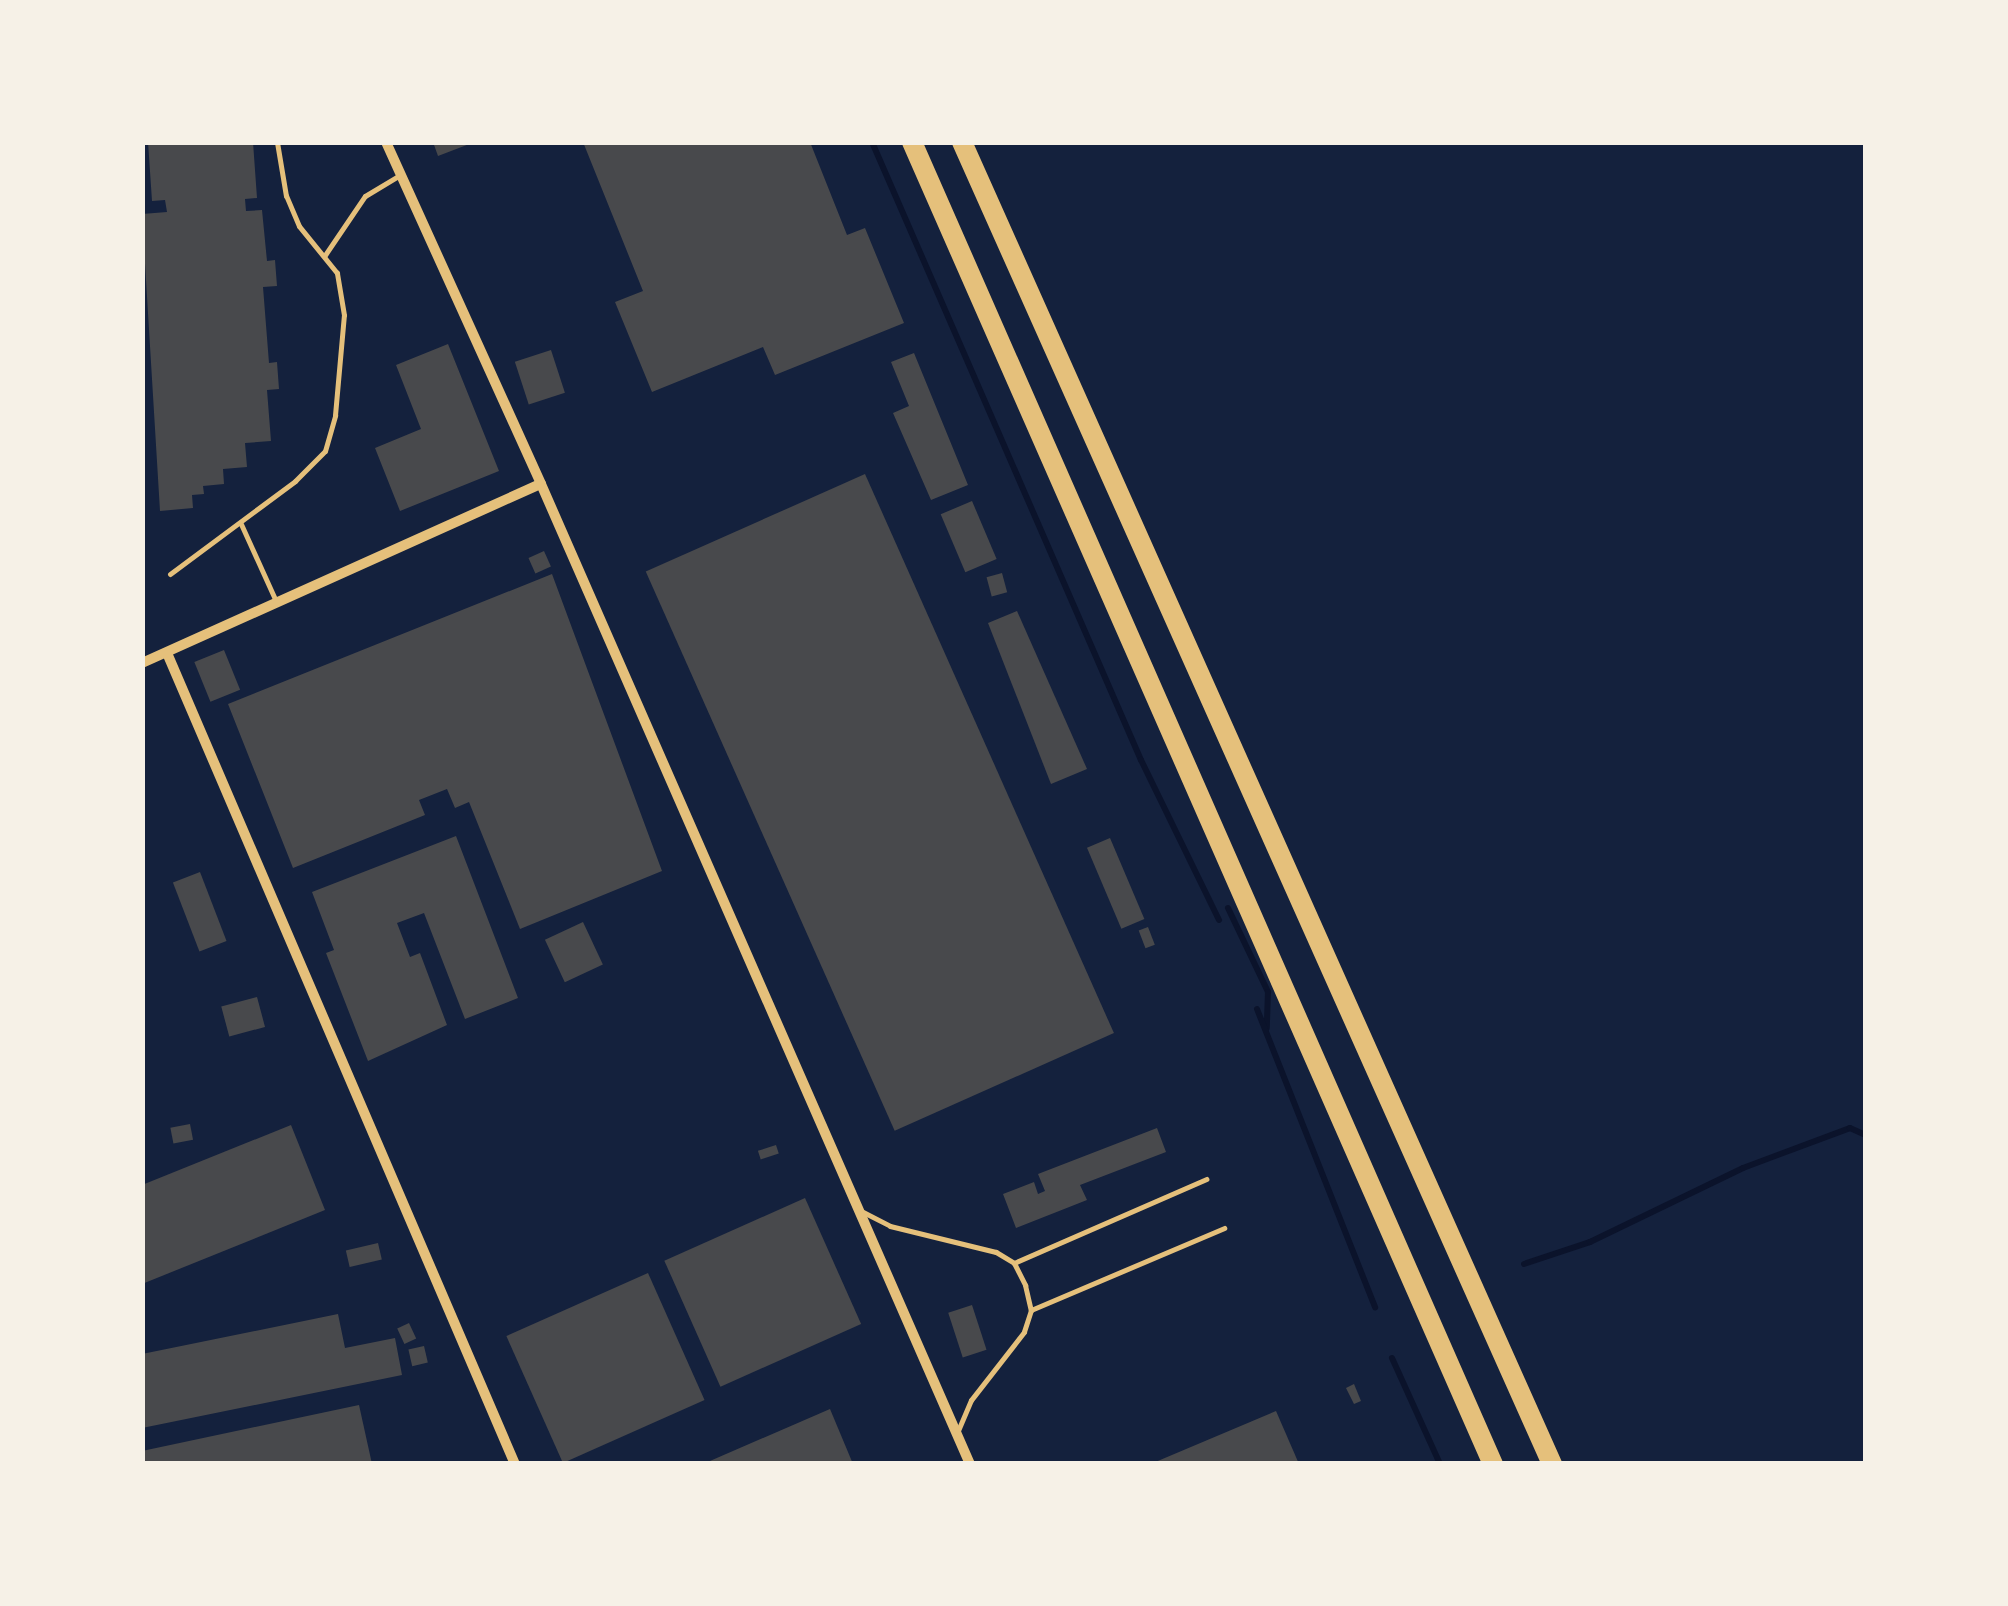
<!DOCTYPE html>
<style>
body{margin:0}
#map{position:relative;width:2008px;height:1606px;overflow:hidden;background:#14213d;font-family:Karla,sans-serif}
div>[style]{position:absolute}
.stream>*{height:6px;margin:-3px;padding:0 3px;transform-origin:3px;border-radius:3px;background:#0b132b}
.building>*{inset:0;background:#48494c;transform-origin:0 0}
.service>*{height:5px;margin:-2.5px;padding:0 2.5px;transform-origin:2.5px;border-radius:2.5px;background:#e5c07b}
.minor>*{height:10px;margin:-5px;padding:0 5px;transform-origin:5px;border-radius:5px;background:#e5c07b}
.motorway>*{height:20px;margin:-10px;padding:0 10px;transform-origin:10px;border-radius:10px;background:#e5c07b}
span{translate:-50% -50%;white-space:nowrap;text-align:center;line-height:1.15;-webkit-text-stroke:9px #f6f1e7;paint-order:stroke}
.frame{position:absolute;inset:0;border:145px solid #f6f1e7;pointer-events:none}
</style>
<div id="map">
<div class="stream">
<div style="left:872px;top:142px;width:674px;rotate:66.48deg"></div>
<div style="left:1141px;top:760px;width:178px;rotate:64deg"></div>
<div style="left:1228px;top:908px;width:93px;rotate:64.5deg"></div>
<div style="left:1268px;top:992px;width:36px;rotate:92deg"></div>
<div style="left:1257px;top:1009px;width:321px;rotate:68.4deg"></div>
<div style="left:1524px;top:1264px;width:70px;rotate:-18.4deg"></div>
<div style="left:1590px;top:1242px;width:170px;rotate:-25.8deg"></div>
<div style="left:1743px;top:1168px;width:114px;rotate:-20.5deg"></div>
<div style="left:1850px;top:1128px;width:17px;rotate:24deg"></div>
<div style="left:1392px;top:1358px;width:116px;rotate:65.6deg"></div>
</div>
<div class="building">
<div style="clip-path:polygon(148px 142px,253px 142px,257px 198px,245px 199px,246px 211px,262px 210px,267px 261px,275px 260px,277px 286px,263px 287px,269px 363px,277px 362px,279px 389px,267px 390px,271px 441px,245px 443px,247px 467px,223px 469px,224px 484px,203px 486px,204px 494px,192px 495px,193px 508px,160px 511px,142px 214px,167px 212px,165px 200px,152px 201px)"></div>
<div style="clip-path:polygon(433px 142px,472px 142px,472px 143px,438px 156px)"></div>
<div style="clip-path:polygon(583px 142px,810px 142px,847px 235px,865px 228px,904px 323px,775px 375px,763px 347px,652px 392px,615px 302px,643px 291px)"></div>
<div style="clip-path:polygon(448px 344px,499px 471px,400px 511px,375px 448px,421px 429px,396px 365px)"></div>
<div style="left:551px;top:350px;width:45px;height:38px;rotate:72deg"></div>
<div style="clip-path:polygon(914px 353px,968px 485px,931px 500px,893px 413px,909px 406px,891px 362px)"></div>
<div style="left:865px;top:474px;width:612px;height:240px;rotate:66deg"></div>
<div style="left:972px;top:501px;width:63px;height:34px;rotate:67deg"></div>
<div style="left:544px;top:551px;width:17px;height:17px;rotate:66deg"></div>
<div style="left:1002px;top:573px;width:20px;height:16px;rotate:75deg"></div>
<div style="clip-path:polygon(552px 574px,662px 871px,520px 929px,469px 802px,455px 808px,447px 789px,419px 800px,425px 815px,293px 868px,228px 704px)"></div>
<div style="clip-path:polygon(1017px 611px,1087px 769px,1051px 784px,988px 623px)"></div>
<div style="left:224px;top:650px;width:43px;height:32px;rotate:68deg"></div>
<div style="clip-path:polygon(456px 836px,518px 998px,465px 1019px,424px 913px,397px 923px,410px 957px,420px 953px,447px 1025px,368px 1061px,326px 953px,334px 950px,312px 892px)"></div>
<div style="left:1110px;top:838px;width:88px;height:25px;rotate:67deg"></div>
<div style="left:200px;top:872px;width:74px;height:29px;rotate:69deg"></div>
<div style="left:583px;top:922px;width:47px;height:42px;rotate:65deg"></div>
<div style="left:1148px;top:927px;width:19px;height:10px;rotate:69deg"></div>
<div style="left:257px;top:997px;width:31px;height:37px;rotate:75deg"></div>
<div style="left:190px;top:1124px;width:16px;height:20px;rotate:79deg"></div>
<div style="clip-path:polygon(291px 1125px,325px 1210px,142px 1284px,142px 1185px)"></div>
<div style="clip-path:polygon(1157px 1128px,1166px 1152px,1080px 1185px,1087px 1200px,1016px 1228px,1003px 1194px,1034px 1182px,1038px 1194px,1045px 1191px,1038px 1174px)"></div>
<div style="left:776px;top:1145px;width:9px;height:19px;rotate:72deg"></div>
<div style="left:805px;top:1198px;width:138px;height:154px;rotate:66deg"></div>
<div style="left:378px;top:1243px;width:17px;height:33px;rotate:77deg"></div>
<div style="left:648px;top:1273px;width:139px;height:155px;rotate:66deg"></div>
<div style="left:972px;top:1305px;width:47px;height:25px;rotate:72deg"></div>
<div style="clip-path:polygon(338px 1314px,345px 1348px,395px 1338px,402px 1375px,142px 1428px,142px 1354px)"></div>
<div style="left:409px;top:1323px;width:17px;height:13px;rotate:65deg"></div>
<div style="left:424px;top:1346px;width:17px;height:16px;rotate:77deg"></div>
<div style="clip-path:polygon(1354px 1384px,1361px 1401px,1354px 1404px,1346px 1388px)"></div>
<div style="clip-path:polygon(359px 1405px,372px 1464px,142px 1464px,142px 1451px)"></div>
<div style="clip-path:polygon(830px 1409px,853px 1464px,703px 1464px)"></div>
<div style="clip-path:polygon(1276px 1411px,1299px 1464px,1153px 1464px,1153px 1463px)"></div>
</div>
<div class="service">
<div style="left:325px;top:255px;width:71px;rotate:-55.9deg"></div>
<div style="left:365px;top:196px;width:41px;rotate:-31deg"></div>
<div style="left:241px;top:524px;width:85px;rotate:65.6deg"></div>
<div style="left:170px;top:574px;width:156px;rotate:-36.6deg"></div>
<div style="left:295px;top:481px;width:42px;rotate:-45deg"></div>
<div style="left:325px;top:451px;width:37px;rotate:-74deg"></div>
<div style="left:335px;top:415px;width:100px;rotate:-84.9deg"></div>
<div style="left:344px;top:315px;width:43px;rotate:-99.5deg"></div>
<div style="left:337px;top:273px;width:60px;rotate:-129deg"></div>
<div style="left:299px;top:226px;width:33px;rotate:-113deg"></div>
<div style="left:286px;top:196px;width:55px;rotate:-99.5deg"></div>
<div style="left:863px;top:1212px;width:30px;rotate:27deg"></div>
<div style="left:890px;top:1226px;width:109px;rotate:13.8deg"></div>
<div style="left:996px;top:1252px;width:21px;rotate:31deg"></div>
<div style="left:1014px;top:1263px;width:25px;rotate:63deg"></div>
<div style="left:1025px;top:1285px;width:26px;rotate:77deg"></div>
<div style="left:1031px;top:1310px;width:23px;rotate:108deg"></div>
<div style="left:1024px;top:1332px;width:86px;rotate:127.9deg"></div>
<div style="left:971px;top:1400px;width:34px;rotate:113deg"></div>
<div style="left:1014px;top:1263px;width:210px;rotate:-23.6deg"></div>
<div style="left:1031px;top:1310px;width:210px;rotate:-23deg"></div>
</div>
<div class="minor">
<div style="left:386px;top:142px;width:375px;rotate:65.6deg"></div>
<div style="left:167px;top:653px;width:883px;rotate:66.78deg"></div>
<div style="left:142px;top:663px;width:437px;rotate:-24.2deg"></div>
<div style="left:541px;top:484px;width:1070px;rotate:66.36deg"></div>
</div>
<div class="motorway">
<div style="left:912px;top:142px;width:1444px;rotate:66.28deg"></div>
<div style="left:962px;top:142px;width:1448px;rotate:65.95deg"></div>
</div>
<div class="frame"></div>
</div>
